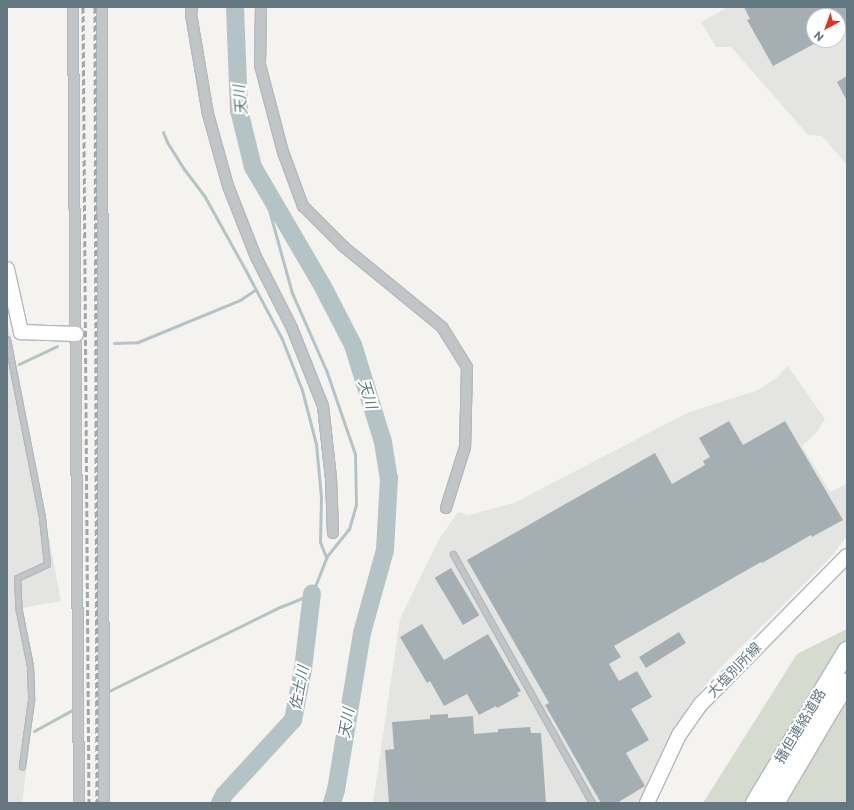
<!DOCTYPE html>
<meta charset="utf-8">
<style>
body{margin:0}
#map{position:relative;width:854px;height:810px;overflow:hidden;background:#f4f3ef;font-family:Commissioner,"Noto Sans JP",sans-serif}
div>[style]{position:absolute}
.built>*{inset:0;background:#e4e5e3}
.green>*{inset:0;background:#d6dbd0}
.stream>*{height:3px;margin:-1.5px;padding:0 1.5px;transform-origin:1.5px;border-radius:1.5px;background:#b4c3c5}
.river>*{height:18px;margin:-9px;padding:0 9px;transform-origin:9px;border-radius:9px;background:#b4c3c5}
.building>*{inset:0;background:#a5aeb2;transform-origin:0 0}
.roads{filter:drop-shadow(1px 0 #b3b9bc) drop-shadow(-1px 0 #b3b9bc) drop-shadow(0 1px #b3b9bc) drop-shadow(0 -1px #b3b9bc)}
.lane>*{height:5px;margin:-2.5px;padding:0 2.5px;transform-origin:2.5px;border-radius:2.5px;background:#c1c5c7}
.street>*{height:10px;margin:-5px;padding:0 5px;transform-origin:5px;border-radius:5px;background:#c1c5c7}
.secondary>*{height:14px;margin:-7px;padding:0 7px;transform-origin:7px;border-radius:7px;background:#fff}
.highway>*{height:18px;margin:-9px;padding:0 9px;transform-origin:9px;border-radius:9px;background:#fff}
.rail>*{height:3px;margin-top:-1.5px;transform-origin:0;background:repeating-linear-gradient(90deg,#9fa7aa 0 6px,transparent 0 9px)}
span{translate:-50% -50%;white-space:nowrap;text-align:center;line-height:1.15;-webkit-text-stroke:4px #fff;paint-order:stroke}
.street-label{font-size:14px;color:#637780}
.water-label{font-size:15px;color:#5e7b7f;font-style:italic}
.frame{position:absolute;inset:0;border:8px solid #637780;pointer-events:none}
.north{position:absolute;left:806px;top:8px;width:40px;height:40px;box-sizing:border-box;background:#fff;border:1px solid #c1c9cc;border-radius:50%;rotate:221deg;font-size:11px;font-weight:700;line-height:16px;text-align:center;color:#637780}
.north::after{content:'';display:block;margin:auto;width:14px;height:18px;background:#e23221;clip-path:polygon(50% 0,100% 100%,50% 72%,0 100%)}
</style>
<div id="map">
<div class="built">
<div style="clip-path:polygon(evenodd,728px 7px,847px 7px,847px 165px,822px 136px,808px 135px,731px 47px,716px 47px,701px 22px,728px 7px,814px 16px,838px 16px,838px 40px,814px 40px,814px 16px)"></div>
<div style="clip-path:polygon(7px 319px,61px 601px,22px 608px,34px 664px,36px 695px,22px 803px,7px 803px)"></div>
<div style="clip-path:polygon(788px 366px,825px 419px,817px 432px,802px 446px,830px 492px,847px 484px,847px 536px,831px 557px,719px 669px,689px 705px,670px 739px,638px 803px,373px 803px,400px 619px,439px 539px,458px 512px,469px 515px,514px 503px,687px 413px,758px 390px,776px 378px)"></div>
</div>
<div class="green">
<div style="clip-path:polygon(847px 629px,847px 803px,703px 803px,797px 654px)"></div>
</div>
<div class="stream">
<div style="left:163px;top:132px;width:11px;rotate:68deg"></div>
<div style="left:167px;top:142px;width:32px;rotate:58deg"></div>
<div style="left:184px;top:169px;width:35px;rotate:53deg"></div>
<div style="left:205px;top:197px;width:85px;rotate:61deg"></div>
<div style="left:246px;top:271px;width:77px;rotate:62.1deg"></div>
<div style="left:282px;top:339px;width:55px;rotate:68.6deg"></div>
<div style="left:302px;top:390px;width:56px;rotate:75.5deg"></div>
<div style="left:316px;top:444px;width:53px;rotate:84.6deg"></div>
<div style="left:321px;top:497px;width:45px;rotate:91.3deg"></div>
<div style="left:320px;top:542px;width:16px;rotate:68deg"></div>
<div style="left:114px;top:343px;width:24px;rotate:-2deg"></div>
<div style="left:138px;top:342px;width:110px;rotate:-22.4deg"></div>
<div style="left:240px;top:300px;width:18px;rotate:-34deg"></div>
<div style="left:19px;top:364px;width:42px;rotate:-25.3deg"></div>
<div style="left:109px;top:691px;width:191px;rotate:-26.2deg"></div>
<div style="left:280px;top:607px;width:35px;rotate:-22deg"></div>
<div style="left:312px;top:594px;width:41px;rotate:-68.5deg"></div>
<div style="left:327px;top:556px;width:35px;rotate:-51deg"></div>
<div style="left:349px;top:529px;width:25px;rotate:-74deg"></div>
<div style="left:356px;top:505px;width:51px;rotate:-91.1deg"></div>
<div style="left:355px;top:454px;width:89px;rotate:-109deg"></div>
<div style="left:326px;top:370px;width:84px;rotate:-113.8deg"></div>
<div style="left:292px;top:293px;width:116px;rotate:-105.5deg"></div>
<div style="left:34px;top:731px;width:46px;rotate:-28.8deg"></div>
</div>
<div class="river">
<div style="left:235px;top:7px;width:103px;rotate:87.8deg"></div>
<div style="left:239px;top:110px;width:59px;rotate:76.2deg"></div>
<div style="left:253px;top:167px;width:137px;rotate:59.7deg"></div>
<div style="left:322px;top:285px;width:68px;rotate:62.7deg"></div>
<div style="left:353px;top:345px;width:102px;rotate:72.8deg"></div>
<div style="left:383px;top:442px;width:36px;rotate:81deg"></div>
<div style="left:389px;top:478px;width:72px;rotate:93.2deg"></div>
<div style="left:385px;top:550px;width:86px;rotate:105.5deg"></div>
<div style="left:362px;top:633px;width:159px;rotate:99.4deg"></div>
<div style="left:336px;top:790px;width:14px;rotate:107deg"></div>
<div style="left:220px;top:803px;width:9px;rotate:-63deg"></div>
<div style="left:224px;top:795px;width:102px;rotate:-47.4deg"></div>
<div style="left:293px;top:720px;width:52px;rotate:-78.9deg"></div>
<div style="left:303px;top:669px;width:76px;rotate:-83.2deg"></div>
</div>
<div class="building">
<div style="clip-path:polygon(744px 7px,847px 7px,847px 26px,838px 31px,838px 16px,814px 16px,814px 44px,773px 66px,747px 20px,750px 19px)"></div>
<div style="clip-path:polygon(847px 76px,847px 101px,837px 82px)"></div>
<div style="clip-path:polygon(729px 421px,743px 445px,785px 421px,843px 520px,812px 537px,811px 535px,762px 563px,761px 562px,614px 646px,621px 657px,609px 664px,619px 681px,637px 671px,652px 697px,631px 709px,649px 740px,626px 753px,645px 786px,617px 803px,601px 803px,545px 705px,549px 703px,467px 560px,655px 453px,672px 484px,705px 465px,703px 461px,710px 457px,699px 438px)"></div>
<div style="left:451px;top:568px;width:55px;height:19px;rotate:59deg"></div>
<div style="clip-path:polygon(422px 624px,444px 660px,488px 634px,521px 691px,517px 693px,519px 696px,497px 708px,496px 706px,479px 715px,467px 694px,444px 706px,430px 681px,427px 683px,400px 637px)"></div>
<div style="left:679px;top:632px;width:13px;height:47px;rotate:58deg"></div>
<div style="clip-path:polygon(448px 714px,448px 718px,473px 716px,474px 734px,498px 732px,498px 729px,530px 727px,531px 733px,541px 733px,546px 803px,389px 803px,385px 750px,394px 749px,392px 722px,430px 719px,430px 715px)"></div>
</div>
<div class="roads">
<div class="lane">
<div style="left:7px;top:339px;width:182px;rotate:78.9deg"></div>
<div style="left:42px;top:518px;width:46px;rotate:83.8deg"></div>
<div style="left:47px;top:564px;width:33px;rotate:155deg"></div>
<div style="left:17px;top:578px;width:33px;rotate:87deg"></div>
<div style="left:19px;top:611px;width:56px;rotate:78.7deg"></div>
<div style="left:30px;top:666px;width:34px;rotate:88deg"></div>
<div style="left:31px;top:700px;width:67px;rotate:97.8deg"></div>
<div style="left:453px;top:554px;width:285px;rotate:60.8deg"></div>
</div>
<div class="street">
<div style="left:73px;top:7px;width:796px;rotate:89.57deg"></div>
<div style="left:102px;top:7px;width:796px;rotate:89.86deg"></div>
<div style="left:192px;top:7px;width:7px;rotate:98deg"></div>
<div style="left:191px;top:14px;width:101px;rotate:80.4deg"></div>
<div style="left:208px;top:114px;width:75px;rotate:74.5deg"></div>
<div style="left:228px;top:186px;width:76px;rotate:68.5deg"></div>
<div style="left:256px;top:257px;width:80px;rotate:63.1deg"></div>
<div style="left:292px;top:328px;width:84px;rotate:68.3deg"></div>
<div style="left:323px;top:406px;width:72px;rotate:83.7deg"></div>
<div style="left:331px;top:478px;width:55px;rotate:87.9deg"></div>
<div style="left:261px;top:7px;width:58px;rotate:91deg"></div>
<div style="left:260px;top:65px;width:90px;rotate:75.2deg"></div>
<div style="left:283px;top:152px;width:58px;rotate:69.7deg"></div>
<div style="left:303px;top:206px;width:58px;rotate:45deg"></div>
<div style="left:344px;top:247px;width:127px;rotate:39.2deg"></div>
<div style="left:442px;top:327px;width:47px;rotate:58deg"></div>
<div style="left:467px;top:367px;width:80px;rotate:91.4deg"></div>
<div style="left:465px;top:447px;width:64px;rotate:107.3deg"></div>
</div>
<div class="secondary">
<div style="left:7px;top:269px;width:65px;rotate:77.5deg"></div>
<div style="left:21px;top:332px;width:55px;rotate:2.1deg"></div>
<div style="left:647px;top:803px;width:75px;rotate:-64.8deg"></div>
<div style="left:679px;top:735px;width:37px;rotate:-55deg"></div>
<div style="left:700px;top:705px;width:209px;rotate:-45.4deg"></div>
</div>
<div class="highway">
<div style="left:755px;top:803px;width:178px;rotate:-58.8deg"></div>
<div style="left:775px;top:803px;width:104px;rotate:-59.5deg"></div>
<div style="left:828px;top:713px;width:36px;rotate:-58deg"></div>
</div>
</div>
<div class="rail">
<div style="left:83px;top:7px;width:796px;rotate:89.57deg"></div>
<div style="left:95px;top:7px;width:796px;rotate:89.86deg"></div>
</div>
<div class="street-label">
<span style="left:734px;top:670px;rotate:-46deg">大塩別所線</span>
<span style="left:800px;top:726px;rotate:-59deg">播但連絡道路</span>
</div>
<div class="water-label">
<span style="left:240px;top:100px;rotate:-95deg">天川</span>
<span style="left:368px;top:394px;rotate:73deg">天川</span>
<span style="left:299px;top:688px;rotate:-79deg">佐土川</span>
<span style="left:346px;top:723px;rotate:-80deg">天川</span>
</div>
<div class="frame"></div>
<div class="north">N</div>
</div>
